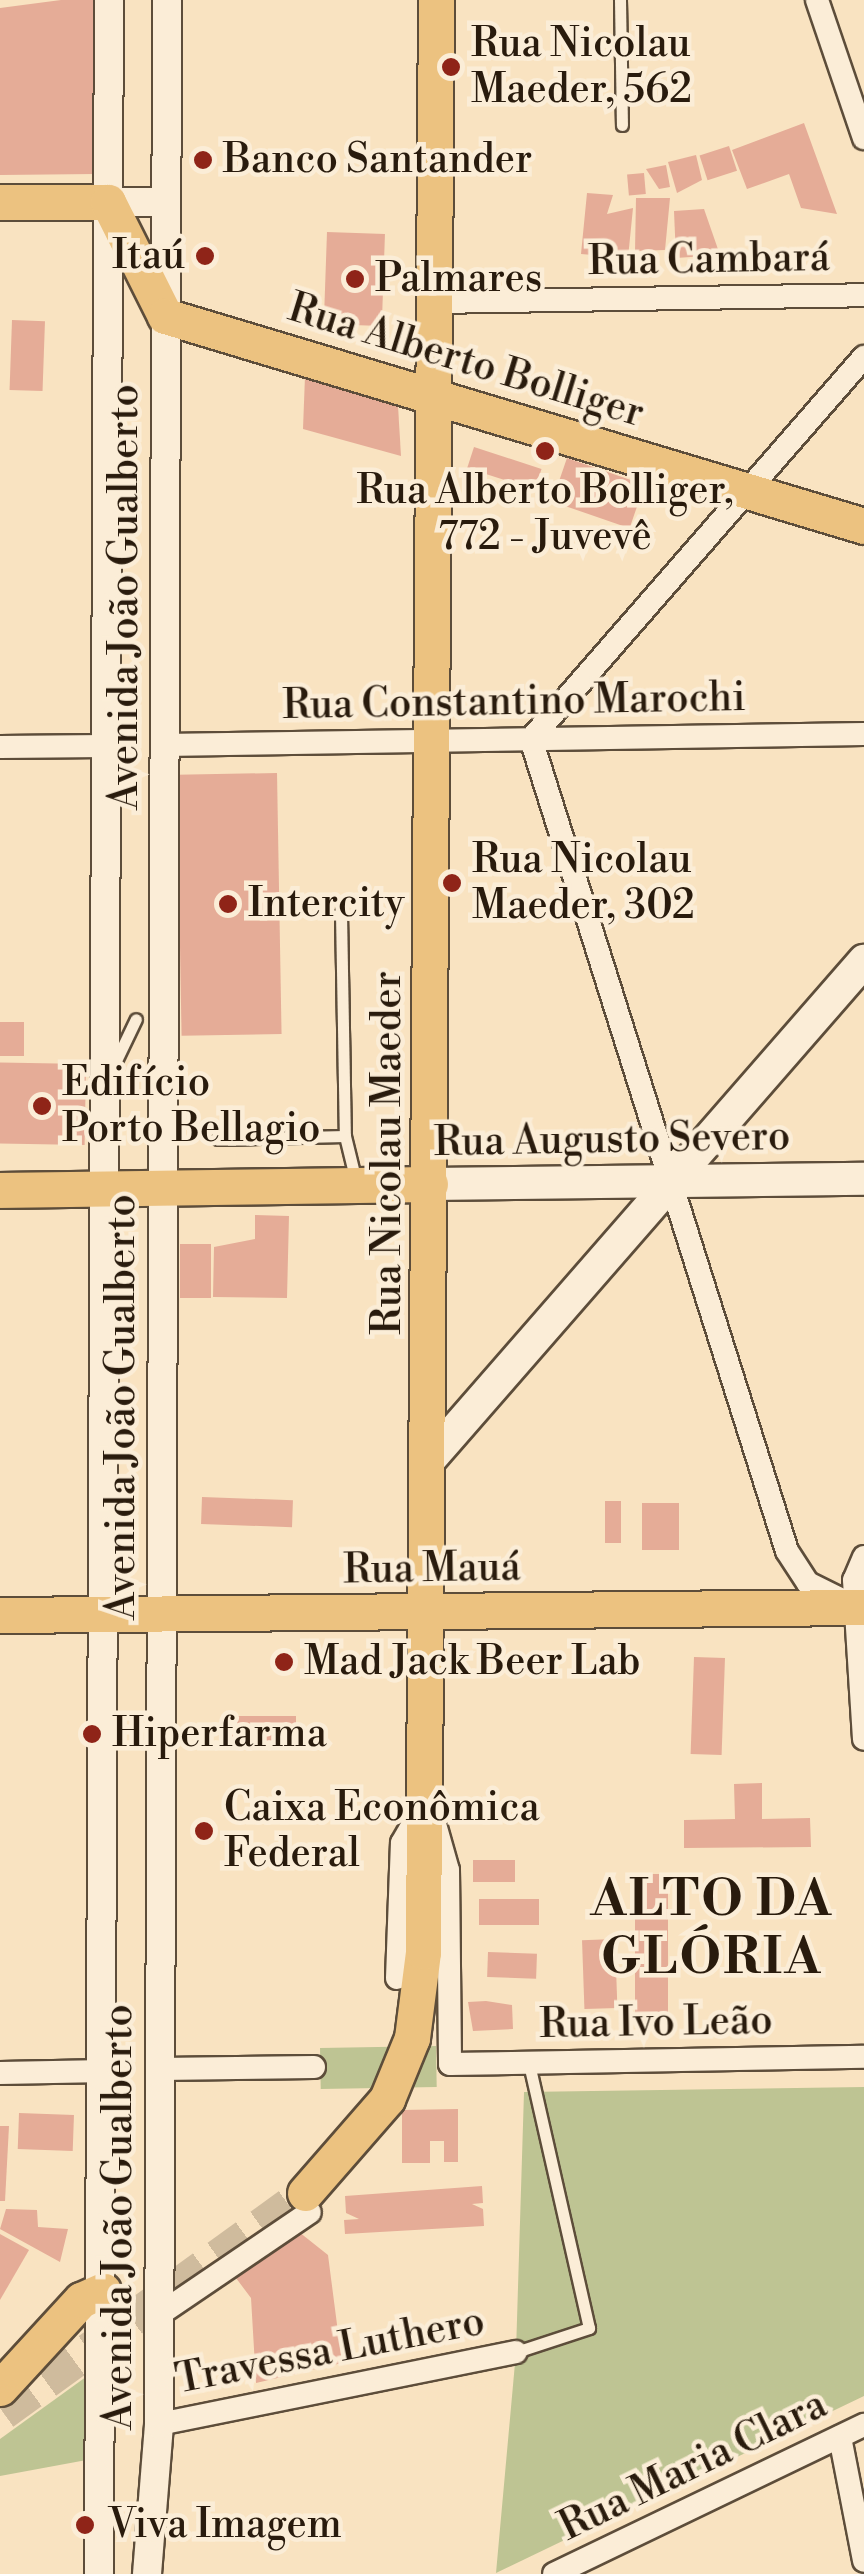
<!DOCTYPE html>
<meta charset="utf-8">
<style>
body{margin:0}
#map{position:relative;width:864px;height:2574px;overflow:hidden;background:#f9e3c1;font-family:"Libre Bodoni",serif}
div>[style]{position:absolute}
.green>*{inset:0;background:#bec493;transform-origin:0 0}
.building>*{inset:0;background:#e5ac97;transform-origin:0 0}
.primary-tunnel>*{height:35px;margin-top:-17.5px;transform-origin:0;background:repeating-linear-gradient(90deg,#cfbb9d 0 35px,transparent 0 53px)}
.roads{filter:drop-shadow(2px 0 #5d4d3a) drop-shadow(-2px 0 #5d4d3a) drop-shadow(0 2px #5d4d3a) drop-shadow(0 -2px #5d4d3a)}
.service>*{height:11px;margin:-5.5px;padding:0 5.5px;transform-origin:5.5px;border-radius:5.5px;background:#fbedd7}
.minor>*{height:22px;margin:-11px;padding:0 11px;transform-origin:11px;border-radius:11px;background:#fbedd7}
.tertiary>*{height:28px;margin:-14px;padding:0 14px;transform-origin:14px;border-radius:14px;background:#fbedd7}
.secondary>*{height:32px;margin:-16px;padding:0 16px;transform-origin:16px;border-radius:16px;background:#fbedd7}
.primary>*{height:35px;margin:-17.5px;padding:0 17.5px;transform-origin:17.5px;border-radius:17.5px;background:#ecc280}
.dots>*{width:28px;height:28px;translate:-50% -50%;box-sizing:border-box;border:5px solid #fbedd7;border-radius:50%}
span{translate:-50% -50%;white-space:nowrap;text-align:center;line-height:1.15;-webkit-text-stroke:9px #fbedd7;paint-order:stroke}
.poi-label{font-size:40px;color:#291b0d}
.left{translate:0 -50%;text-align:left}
.right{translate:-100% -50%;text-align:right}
.street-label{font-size:40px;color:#291b0d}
.district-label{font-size:50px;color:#291b0d;font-weight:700;letter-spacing:2.5px}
</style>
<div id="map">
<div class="green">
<div style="left:436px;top:2046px;width:41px;height:116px;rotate:89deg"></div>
<div style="clip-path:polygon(864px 2087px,864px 2396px,496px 2573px,516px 2352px,524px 2092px)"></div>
<div style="clip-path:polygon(97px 2369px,92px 2459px,0 2476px,0 2439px)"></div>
</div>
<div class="building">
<div style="clip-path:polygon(61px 0,94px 0,95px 174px,0 175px,0 8px)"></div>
<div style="clip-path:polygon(804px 123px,837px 214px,801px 208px,789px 174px,747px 189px,732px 150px)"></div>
<div style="left:729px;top:146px;width:26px;height:31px;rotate:72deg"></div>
<div style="clip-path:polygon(696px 155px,702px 180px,677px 193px,668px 162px)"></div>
<div style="clip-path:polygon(666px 165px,670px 187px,659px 189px,646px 169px)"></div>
<div style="left:644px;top:173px;width:21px;height:17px;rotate:85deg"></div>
<div style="clip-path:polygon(587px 193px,613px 195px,607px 214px,633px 208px,628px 258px,581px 254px)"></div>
<div style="clip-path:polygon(636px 198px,670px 198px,665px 250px,635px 251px)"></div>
<div style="clip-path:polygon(704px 209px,720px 255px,676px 258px,674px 211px)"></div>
<div style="left:327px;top:232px;width:58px;height:92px;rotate:2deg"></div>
<div style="left:12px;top:320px;width:33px;height:70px;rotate:2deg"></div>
<div style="clip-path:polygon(305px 376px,398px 406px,401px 456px,303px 429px)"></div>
<div style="left:474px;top:447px;width:71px;height:22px;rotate:18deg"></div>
<div style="left:567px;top:458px;width:82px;height:46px;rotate:19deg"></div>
<div style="left:277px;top:773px;width:261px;height:100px;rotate:89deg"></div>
<div style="left:0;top:1022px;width:24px;height:34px"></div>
<div style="left:86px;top:1064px;width:81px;height:86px;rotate:91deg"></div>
<div style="clip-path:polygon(255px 1215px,289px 1216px,287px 1298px,213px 1297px,214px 1247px,255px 1239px)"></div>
<div style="left:180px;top:1244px;width:31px;height:54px"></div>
<div style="left:202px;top:1497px;width:91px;height:27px;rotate:2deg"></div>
<div style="left:605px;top:1501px;width:16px;height:42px"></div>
<div style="left:642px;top:1503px;width:37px;height:47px"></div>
<div style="left:694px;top:1657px;width:31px;height:97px;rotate:2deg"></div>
<div style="left:296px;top:1716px;width:33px;height:72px;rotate:90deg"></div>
<div style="clip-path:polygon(762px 1783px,762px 1819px,810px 1818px,811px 1847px,684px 1848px,684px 1820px,735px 1819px,734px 1784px)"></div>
<div style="left:515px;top:1860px;width:22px;height:42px;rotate:90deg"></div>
<div style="left:635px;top:1874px;width:33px;height:140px"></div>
<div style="left:479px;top:1899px;width:60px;height:26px"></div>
<div style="left:615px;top:1939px;width:69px;height:33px;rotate:88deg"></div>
<div style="left:488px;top:1952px;width:49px;height:25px;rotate:2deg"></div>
<div style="clip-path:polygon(486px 2001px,512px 2005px,513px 2029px,473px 2031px,468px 2002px)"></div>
<div style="clip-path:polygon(458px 2109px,458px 2162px,444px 2162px,444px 2141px,430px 2141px,430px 2163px,402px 2163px,402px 2110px)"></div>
<div style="left:19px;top:2113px;width:55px;height:36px;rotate:2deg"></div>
<div style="clip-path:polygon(0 2126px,9px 2126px,5px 2201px,0 2201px)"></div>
<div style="clip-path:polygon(482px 2186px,483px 2203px,472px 2204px,483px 2209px,484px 2226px,345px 2234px,344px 2220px,359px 2219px,346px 2213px,345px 2196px)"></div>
<div style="clip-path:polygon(6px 2209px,37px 2210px,38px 2227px,68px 2229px,60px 2262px,0 2229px)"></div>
<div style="clip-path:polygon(299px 2232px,328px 2255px,342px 2363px,256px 2383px,251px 2298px,236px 2278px)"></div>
<div style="clip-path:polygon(0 2234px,29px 2250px,0 2300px)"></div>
</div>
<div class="primary-tunnel">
<div style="left:3px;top:2412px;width:373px;rotate:-35.9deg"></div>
</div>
<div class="roads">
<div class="service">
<div style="left:620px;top:0;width:125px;rotate:89.1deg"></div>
<div style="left:341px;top:913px;width:223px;rotate:89deg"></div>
<div style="left:112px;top:1069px;width:55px;rotate:-64.4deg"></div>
<div style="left:218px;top:1139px;width:127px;rotate:-1.4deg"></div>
<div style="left:345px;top:1136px;width:46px;rotate:76.3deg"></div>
<div style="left:516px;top:2352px;width:77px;rotate:-18.2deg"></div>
<div style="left:589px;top:2328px;width:272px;rotate:-102.8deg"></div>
</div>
<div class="minor">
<div style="left:817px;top:0;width:146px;rotate:71.2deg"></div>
<div style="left:434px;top:302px;width:430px;rotate:-0.9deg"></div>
<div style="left:531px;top:739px;width:851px;rotate:72.5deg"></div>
<div style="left:787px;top:1551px;width:38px;rotate:57deg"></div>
<div style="left:808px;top:1583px;width:40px;rotate:26.6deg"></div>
<div style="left:531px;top:739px;width:507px;rotate:-48.92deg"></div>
<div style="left:164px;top:745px;width:700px;rotate:-0.9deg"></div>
<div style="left:0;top:747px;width:105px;rotate:-0.5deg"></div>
<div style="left:864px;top:1557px;width:25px;rotate:113deg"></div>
<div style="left:854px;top:1580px;width:159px;rotate:86.4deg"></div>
<div style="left:431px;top:1810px;width:62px;rotate:74.2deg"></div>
<div style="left:448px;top:1870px;width:194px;rotate:89.4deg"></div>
<div style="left:450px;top:2064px;width:414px;rotate:-1deg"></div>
<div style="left:397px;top:1978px;width:135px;rotate:-87.9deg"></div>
<div style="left:402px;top:1843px;width:39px;rotate:-60deg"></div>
<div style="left:160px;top:2069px;width:154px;rotate:-0.7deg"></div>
<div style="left:0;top:2073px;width:106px;rotate:-1.1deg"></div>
<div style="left:160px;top:2314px;width:181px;rotate:-34.2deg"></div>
<div style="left:159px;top:2424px;width:364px;rotate:-11.4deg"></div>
<div style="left:840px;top:2437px;width:126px;rotate:79deg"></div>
<div style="left:554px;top:2574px;width:344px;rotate:-25.7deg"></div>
</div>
<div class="tertiary">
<div style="left:108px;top:202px;width:58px"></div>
<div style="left:99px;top:2574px;width:2574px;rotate:-89.78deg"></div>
<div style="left:147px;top:2574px;width:150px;rotate:-85.4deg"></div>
<div style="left:159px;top:2424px;width:2424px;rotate:-89.81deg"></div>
</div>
<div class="secondary">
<div style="left:430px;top:1184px;width:434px;rotate:-0.7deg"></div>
<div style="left:430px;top:1459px;width:661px;rotate:-48.93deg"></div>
</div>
<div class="primary">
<div style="left:0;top:202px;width:108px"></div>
<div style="left:108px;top:202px;width:127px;rotate:63.4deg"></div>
<div style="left:165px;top:316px;width:730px;rotate:16.72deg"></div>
<div style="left:0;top:1190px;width:430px;rotate:-0.8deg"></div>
<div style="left:0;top:1615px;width:864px;rotate:-0.53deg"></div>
<div style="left:305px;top:2193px;width:125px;rotate:-48.9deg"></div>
<div style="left:387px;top:2099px;width:66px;rotate:-67.7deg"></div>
<div style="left:412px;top:2038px;width:87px;rotate:-82.7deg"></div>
<div style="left:423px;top:1952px;width:1952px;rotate:-89.62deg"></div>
<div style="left:0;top:2388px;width:120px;rotate:-47.4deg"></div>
<div style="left:81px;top:2300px;width:24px;rotate:-24deg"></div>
</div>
</div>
<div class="dots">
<div style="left:451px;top:67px;background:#8f2418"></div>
<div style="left:203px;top:160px;background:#8f2418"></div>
<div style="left:205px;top:256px;background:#8f2418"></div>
<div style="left:355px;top:279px;background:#8f2418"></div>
<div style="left:545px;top:451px;background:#8f2418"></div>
<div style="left:452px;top:883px;background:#8f2418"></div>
<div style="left:228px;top:904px;background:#8f2418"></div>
<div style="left:42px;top:1106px;background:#8f2418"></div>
<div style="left:284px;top:1662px;background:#8f2418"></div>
<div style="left:92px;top:1734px;background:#8f2418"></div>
<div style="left:204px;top:1831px;background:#8f2418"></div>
<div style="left:85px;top:2525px;background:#8f2418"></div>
</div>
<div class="poi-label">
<span class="left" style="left:471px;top:67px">Rua Nicolau<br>Maeder, 562</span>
<span class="left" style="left:223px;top:160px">Banco Santander</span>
<span class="right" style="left:185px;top:256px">Itaú</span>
<span class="left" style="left:375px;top:279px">Palmares</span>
<span style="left:545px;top:514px">Rua Alberto Bolliger,<br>772 - Juvevê</span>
<span class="left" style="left:472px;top:883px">Rua Nicolau<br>Maeder, 302</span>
<span class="left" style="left:248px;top:904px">Intercity</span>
<span class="left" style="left:62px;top:1106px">Edifício<br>Porto Bellagio</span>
<span class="left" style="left:304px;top:1662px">Mad Jack Beer Lab</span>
<span class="left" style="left:112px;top:1734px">Hiperfarma</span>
<span class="left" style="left:224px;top:1831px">Caixa Econômica<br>Federal</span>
<span class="left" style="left:108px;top:2525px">Viva Imagem</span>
</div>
<div class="street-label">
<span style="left:709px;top:260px;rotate:-1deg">Rua Cambará</span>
<span style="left:466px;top:361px;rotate:17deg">Rua Alberto Bolliger</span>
<span style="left:125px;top:597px;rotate:-90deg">Avenida João Gualberto</span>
<span style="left:514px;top:702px;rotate:-1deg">Rua Constantino Marochi</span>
<span style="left:612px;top:1140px;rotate:-1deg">Rua Augusto Severo</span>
<span style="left:388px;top:1153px;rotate:-90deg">Rua Nicolau Maeder</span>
<span style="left:122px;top:1407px;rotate:-90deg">Avenida João Gualberto</span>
<span style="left:432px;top:1569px;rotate:-1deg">Rua Mauá</span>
<span style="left:656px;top:2023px;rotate:-1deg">Rua Ivo Leão</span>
<span style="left:119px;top:2217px;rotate:-90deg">Avenida João Gualberto</span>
<span style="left:330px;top:2351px;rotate:-11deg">Travessa Luthero</span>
<span style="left:693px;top:2466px;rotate:-26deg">Rua Maria Clara</span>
</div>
<div class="district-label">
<span style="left:712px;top:1929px">ALTO DA<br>GLÓRIA</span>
</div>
</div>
